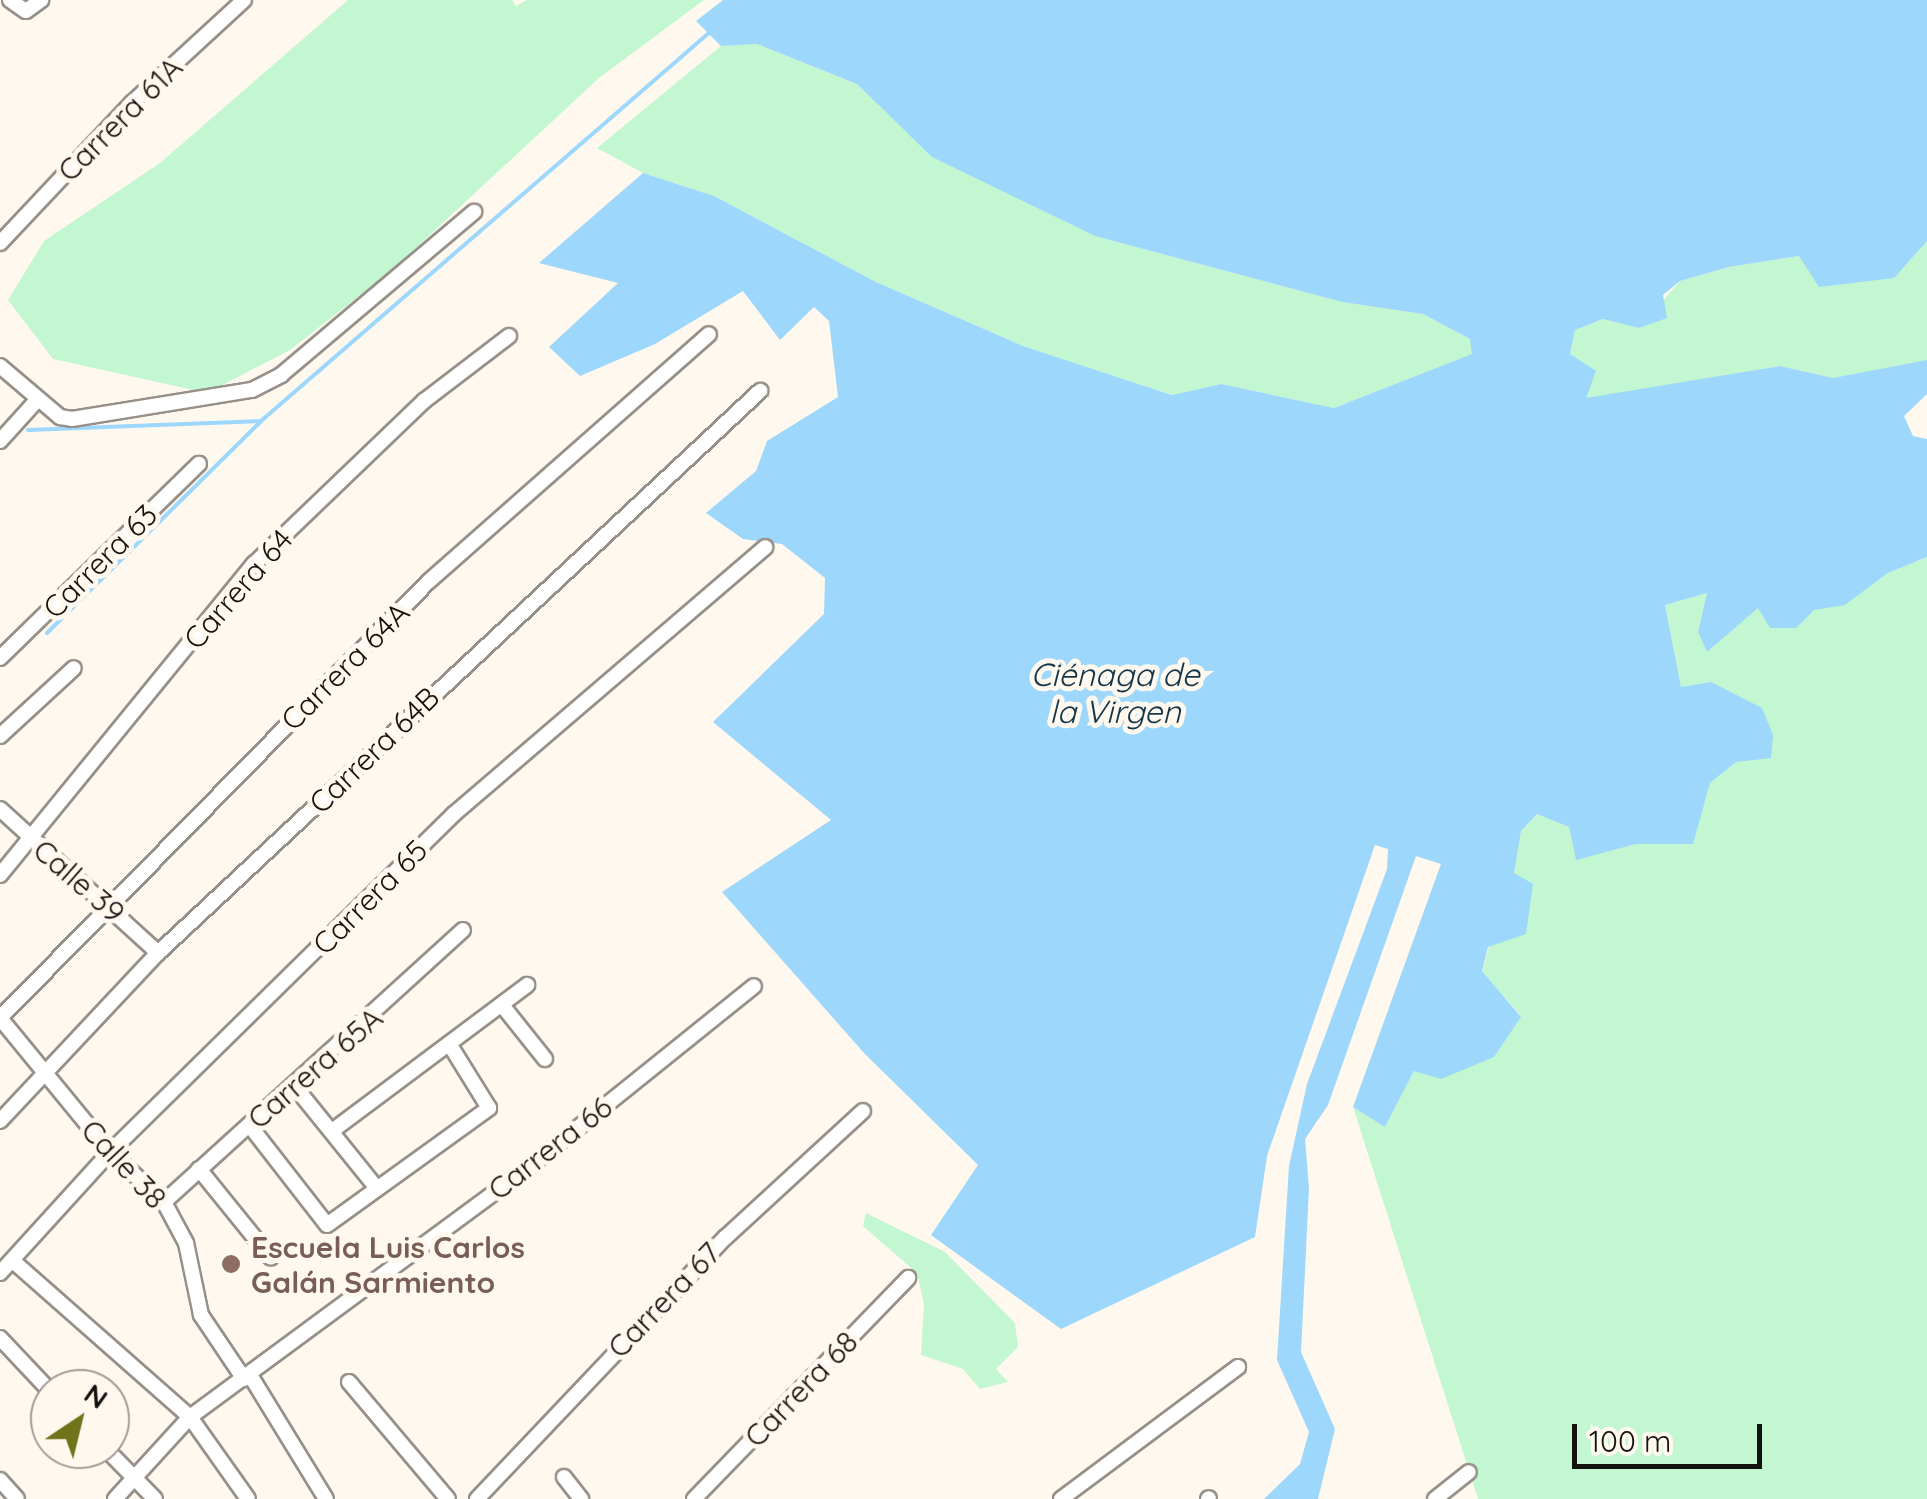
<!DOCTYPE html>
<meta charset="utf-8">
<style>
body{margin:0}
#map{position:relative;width:1927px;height:1499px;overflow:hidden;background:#fff8ee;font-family:Quicksand,sans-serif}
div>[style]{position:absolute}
.green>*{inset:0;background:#c2f7d2}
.water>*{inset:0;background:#9dd7fb}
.stream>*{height:4px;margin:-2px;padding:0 2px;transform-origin:2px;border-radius:2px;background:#9dd7fb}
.roads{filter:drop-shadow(2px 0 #969088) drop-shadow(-2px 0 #969088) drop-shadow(0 2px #969088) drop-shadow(0 -2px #969088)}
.street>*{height:14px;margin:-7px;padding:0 7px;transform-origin:7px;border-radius:7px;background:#fff}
.dots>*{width:28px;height:28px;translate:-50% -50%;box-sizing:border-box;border:5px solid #fff8ee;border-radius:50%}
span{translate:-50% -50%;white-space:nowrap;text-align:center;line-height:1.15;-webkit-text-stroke:10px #fff8ee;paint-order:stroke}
.street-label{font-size:30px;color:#14120f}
.education-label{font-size:30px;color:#785e54;font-weight:700}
.left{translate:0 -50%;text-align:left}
.water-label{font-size:32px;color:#143548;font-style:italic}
.north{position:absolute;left:30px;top:1369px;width:100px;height:100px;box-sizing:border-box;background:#fff8ee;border:2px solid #a19c95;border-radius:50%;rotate:35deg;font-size:28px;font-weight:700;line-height:40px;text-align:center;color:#14120f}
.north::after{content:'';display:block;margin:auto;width:35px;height:45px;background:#6f741b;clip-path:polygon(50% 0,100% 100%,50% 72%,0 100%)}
.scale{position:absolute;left:1572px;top:1424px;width:190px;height:45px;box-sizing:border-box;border:5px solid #14120f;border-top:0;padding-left:12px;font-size:30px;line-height:35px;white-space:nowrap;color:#14120f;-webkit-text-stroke:8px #fff8ee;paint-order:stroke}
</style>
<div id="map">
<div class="green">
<div style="clip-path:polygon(348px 0,512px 0,516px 6px,527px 0,704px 0,599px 78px,391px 271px,290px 350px,207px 393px,53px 359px,8px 300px,44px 241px,160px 163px)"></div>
<div style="clip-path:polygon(757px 44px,857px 84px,933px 157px,1095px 236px,1342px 302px,1423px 314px,1470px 339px,1473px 354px,1334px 408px,1221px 384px,1173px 395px,1023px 346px,876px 282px,714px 196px,643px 173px,597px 148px,721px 46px)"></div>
<div style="clip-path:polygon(1927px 241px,1927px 360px,1918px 365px,1833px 378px,1780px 366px,1585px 399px,1570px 354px,1574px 330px,1604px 319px,1639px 328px,1680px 281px,1729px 267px,1799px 256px,1893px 278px)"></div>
<div style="clip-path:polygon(1927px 557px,1927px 1499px,1478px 1499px,1353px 1107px,1385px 1127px,1414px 1071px,1521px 1016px,1482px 972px,1521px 831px,1537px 814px,1569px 827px,1576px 859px,1636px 844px,1692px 844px,1710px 783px,1736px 762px,1681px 688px,1665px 605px,1707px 593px,1698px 632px,1707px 652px,1758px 607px,1845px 605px,1888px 573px)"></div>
<div style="clip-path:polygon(866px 1213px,945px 1252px,1015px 1323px,1018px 1347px,996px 1369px,1008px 1382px,980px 1389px,963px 1369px,921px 1355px,924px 1304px,917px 1273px,863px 1226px)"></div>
</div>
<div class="water">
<div style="clip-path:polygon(723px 0,1927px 0,1927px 241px,1894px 278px,1819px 287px,1799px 256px,1729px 267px,1680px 281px,1663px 295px,1667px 318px,1639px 328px,1603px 319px,1575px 330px,1570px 354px,1596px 371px,1586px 398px,1780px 366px,1833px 378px,1927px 360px,1927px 394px,1904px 416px,1913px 436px,1927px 439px,1927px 557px,1888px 573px,1845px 605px,1814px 610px,1796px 628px,1770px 628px,1758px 608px,1707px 652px,1698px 632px,1707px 593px,1665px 605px,1681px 687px,1711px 682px,1762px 708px,1773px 735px,1771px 758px,1736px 762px,1710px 783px,1693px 844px,1636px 844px,1576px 860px,1569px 827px,1537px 814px,1521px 831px,1514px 873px,1533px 884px,1526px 934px,1488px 947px,1482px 971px,1521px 1017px,1494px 1057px,1441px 1079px,1414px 1071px,1385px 1127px,1353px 1107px,1441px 864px,1416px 856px,1328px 1105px,1305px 1139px,1309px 1188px,1301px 1352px,1335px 1429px,1318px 1499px,1264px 1499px,1300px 1464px,1309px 1432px,1277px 1360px,1289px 1166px,1307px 1084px,1387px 869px,1388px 849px,1375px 845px,1267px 1156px,1255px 1237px,1061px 1329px,931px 1235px,978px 1165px,864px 1053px,722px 892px,831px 820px,713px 722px,824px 614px,825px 578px,782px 544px,743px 539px,706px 513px,756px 471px,767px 441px,838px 397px,829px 321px,814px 307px,780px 340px,743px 291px,655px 344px,580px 376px,549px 347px,618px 283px,539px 263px,643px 173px,714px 196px,876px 282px,1023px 346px,1172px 395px,1221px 384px,1334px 408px,1472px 354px,1470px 339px,1423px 314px,1342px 302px,1095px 236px,932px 157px,857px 84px,757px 44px,721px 46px,696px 21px)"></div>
</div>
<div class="stream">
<div style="left:28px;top:430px;width:231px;rotate:-2.2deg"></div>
<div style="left:47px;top:633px;width:301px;rotate:-44.7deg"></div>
<div style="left:261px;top:421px;width:594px;rotate:-40.9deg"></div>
</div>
<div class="roads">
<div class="street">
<div style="left:10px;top:0;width:19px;rotate:35deg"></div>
<div style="left:26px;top:11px;width:19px;rotate:-36deg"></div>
<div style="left:0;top:243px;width:192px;rotate:-46.7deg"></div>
<div style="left:132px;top:103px;width:152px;rotate:-42.6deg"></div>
<div style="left:0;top:366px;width:79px;rotate:40.4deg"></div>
<div style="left:60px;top:417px;width:12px;rotate:9deg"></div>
<div style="left:72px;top:419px;width:182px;rotate:-9.2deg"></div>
<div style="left:252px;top:390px;width:33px;rotate:-27deg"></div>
<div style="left:281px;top:375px;width:253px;rotate:-40.2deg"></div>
<div style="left:0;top:441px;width:57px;rotate:-47.9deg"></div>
<div style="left:0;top:658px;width:278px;rotate:-44.3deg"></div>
<div style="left:0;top:736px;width:100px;rotate:-42.6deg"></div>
<div style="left:0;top:809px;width:214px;rotate:42.3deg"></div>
<div style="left:0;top:875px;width:402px;rotate:-50.8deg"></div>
<div style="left:254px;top:564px;width:236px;rotate:-43.8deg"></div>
<div style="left:424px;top:401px;width:107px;rotate:-37.4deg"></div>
<div style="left:502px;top:1005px;width:69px;rotate:51.5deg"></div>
<div style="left:0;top:1018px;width:612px;rotate:-45.53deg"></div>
<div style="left:429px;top:581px;width:373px;rotate:-41.4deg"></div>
<div style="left:0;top:1018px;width:173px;rotate:50.6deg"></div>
<div style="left:110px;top:1152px;width:74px;rotate:42.8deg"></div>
<div style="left:164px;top:1202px;width:47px;rotate:61.8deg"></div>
<div style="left:186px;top:1243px;width:74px;rotate:78.2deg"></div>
<div style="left:201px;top:1315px;width:77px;rotate:56.1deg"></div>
<div style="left:296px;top:1088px;width:127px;rotate:51.1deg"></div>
<div style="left:0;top:1121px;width:231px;rotate:-46.8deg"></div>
<div style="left:158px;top:953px;width:824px;rotate:-43.03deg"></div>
<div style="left:250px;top:1126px;width:125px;rotate:52.1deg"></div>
<div style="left:327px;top:1225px;width:200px;rotate:-35.8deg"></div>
<div style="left:489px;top:1108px;width:74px;rotate:-121.8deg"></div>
<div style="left:332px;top:1131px;width:244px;rotate:-36.8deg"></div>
<div style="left:199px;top:1169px;width:114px;rotate:51deg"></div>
<div style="left:164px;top:1202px;width:404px;rotate:-42.3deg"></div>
<div style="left:13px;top:1261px;width:236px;rotate:41.4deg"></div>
<div style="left:190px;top:1417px;width:100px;rotate:54.7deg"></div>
<div style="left:0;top:1273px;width:164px;rotate:-47.7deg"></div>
<div style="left:110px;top:1152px;width:482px;rotate:-44.5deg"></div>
<div style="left:454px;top:814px;width:410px;rotate:-40.6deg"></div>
<div style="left:0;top:1338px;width:73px;rotate:46.7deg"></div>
<div style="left:250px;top:1375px;width:145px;rotate:58.5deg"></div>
<div style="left:349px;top:1382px;width:153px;rotate:49.8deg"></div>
<div style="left:106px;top:1449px;width:70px;rotate:45.6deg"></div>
<div style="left:564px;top:1477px;width:28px;rotate:52deg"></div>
<div style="left:0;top:1480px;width:25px;rotate:48deg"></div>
<div style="left:115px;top:1499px;width:111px;rotate:-47.6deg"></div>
<div style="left:190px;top:1417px;width:428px;rotate:-36.4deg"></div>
<div style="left:534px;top:1163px;width:282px;rotate:-38.8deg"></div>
<div style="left:477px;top:1499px;width:361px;rotate:-46.5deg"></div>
<div style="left:726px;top:1237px;width:186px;rotate:-42.6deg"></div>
<div style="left:694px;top:1499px;width:308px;rotate:-45.9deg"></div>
<div style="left:1061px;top:1499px;width:221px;rotate:-36.7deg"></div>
<div style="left:1208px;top:1499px;width:1px;rotate:-45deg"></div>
<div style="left:1435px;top:1499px;width:43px;rotate:-38.5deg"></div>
</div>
</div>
<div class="dots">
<div style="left:231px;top:1264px;background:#8d6e63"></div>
</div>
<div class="street-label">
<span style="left:120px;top:119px;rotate:-45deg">Carrera 61A</span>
<span style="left:100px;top:561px;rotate:-45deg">Carrera 63</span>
<span style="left:238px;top:589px;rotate:-49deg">Carrera 64</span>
<span style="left:345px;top:666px;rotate:-45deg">Carrera 64A</span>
<span style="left:374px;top:750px;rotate:-44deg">Carrera 64B</span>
<span style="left:79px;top:881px;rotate:41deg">Calle 39</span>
<span style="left:370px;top:897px;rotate:-45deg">Carrera 65</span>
<span style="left:315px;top:1068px;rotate:-41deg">Carrera 65A</span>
<span style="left:550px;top:1148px;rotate:-38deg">Carrera 66</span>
<span style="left:124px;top:1164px;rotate:47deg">Calle 38</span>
<span style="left:664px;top:1300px;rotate:-46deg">Carrera 67</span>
<span style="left:801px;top:1389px;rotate:-46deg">Carrera 68</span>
</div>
<div class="education-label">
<span class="left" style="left:251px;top:1264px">Escuela Luis Carlos<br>Galán Sarmiento</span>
</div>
<div class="water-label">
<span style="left:1115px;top:693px">Ciénaga de<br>la Virgen</span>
</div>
<div class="north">N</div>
<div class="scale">100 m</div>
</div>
